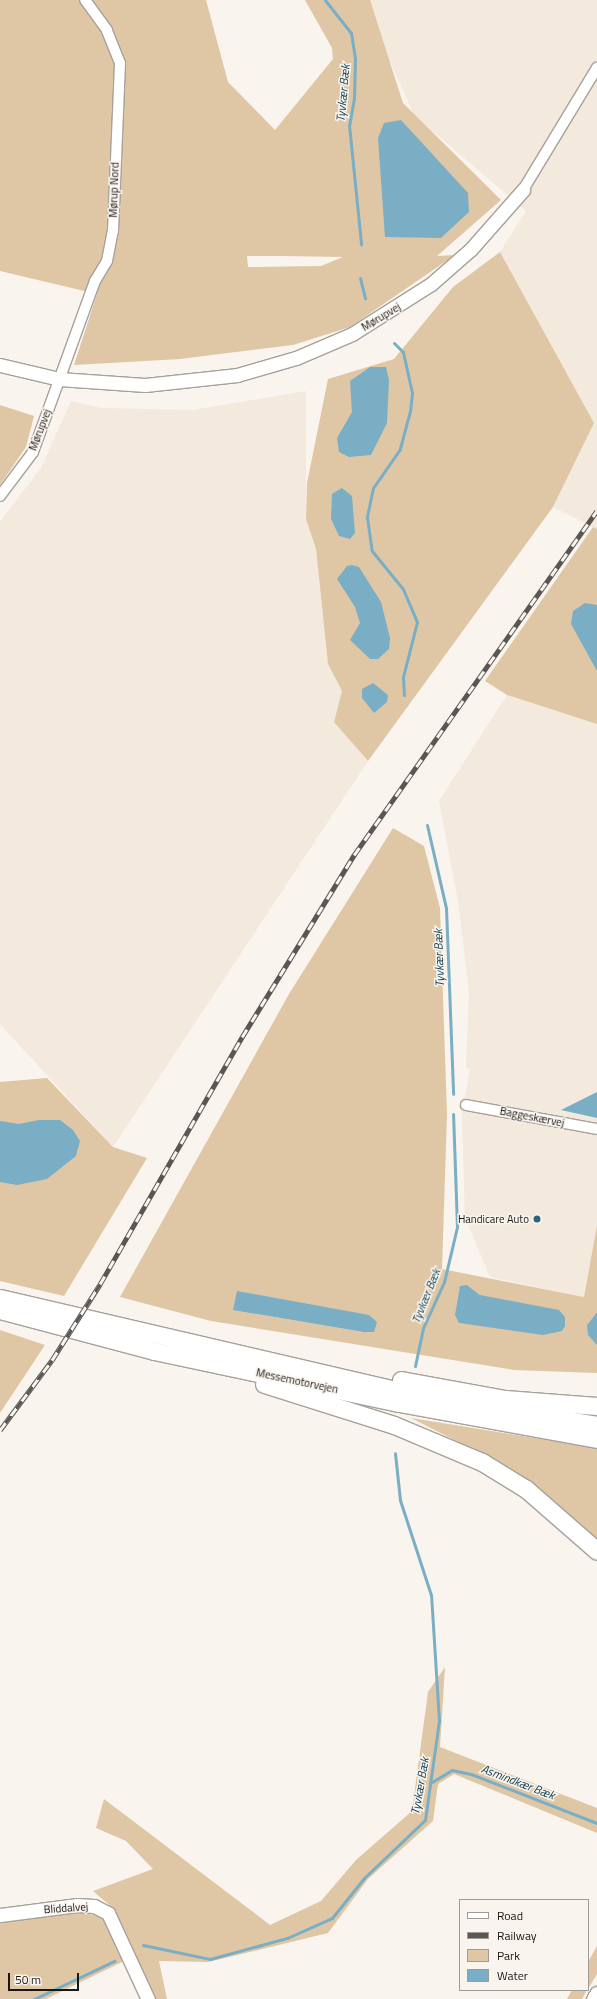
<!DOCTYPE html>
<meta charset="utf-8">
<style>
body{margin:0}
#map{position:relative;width:597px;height:1999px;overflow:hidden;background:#f9f4ee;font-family:"Titillium Web",sans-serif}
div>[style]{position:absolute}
.built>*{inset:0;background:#f3e9dc}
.green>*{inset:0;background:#dfc7a5}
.water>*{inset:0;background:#7aaec5}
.stream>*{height:3px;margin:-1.5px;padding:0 1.5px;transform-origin:1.5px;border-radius:1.5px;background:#7aaec5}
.roads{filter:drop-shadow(1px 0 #a6a19b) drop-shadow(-1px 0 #a6a19b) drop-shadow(0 1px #a6a19b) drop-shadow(0 -1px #a6a19b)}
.street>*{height:10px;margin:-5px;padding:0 5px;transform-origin:5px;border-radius:5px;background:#fff}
.secondary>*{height:13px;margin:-6.5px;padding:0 6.5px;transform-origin:6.5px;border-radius:6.5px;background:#fff}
.primary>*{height:15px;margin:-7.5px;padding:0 7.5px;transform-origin:7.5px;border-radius:7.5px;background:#fff}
.highway>*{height:17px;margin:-8.5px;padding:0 8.5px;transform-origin:8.5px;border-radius:8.5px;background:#fff}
.rail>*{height:4.5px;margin-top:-2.25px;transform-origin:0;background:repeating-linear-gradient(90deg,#f9f4ee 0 9px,#595653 0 18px);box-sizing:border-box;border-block:1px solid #595653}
.dots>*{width:11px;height:11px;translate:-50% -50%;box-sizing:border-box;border:2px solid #f9f4ee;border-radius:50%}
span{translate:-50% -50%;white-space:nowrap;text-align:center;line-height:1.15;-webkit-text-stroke:3px #f9f4ee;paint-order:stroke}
.street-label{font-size:11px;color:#191715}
.poi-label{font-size:11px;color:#191715}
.right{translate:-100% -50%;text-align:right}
.water-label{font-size:12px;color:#0f3d4f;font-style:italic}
.legend{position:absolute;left:459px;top:1899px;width:130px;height:92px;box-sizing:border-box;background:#f9f4ee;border:1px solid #9f9c97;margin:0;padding:5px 7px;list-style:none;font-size:12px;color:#191715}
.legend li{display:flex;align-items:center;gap:8px;height:20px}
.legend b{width:20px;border:1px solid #9f9c97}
.scale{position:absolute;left:8px;top:1973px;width:71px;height:18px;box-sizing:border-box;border:2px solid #191715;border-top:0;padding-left:5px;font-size:12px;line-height:14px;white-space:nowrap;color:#191715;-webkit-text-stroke:3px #f9f4ee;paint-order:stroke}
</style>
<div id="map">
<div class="built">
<div style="clip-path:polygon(363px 0,597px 0,597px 529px,553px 507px,594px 423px,500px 252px,526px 211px,414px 115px)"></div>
<div style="clip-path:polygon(306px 391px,306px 519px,316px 549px,328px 664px,342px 691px,334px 722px,368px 761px,113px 1147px,0 1024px,0 522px,41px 468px,71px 401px,101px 408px,193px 410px)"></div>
<div style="clip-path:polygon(507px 695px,597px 724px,597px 1225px,584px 1297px,490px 1277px,465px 1217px,462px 1114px,470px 1069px,466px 1068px,469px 992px,458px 901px,439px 801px)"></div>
</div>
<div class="green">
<div style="clip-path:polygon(evenodd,0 0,206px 0,228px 82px,275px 130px,333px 59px,332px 48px,305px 0,370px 0,403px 103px,501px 200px,437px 256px,455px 255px,350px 327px,293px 345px,180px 359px,74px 365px,97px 294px,0 271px,0 0,247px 256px,280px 256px,343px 257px,321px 266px,248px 267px,247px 256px)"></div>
<div style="clip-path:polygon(500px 252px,594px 423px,553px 507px,368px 761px,334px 722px,342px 691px,328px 664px,316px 549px,306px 519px,307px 483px,328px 379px,394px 359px,453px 287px)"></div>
<div style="clip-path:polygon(0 405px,34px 416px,26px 447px,0 485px)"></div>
<div style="clip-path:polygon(593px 527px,597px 529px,597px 724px,507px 695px,485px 681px)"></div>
<div style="clip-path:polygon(evenodd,393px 828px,424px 846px,440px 908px,447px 1114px,442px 1269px,584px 1297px,597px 1225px,597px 1312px,587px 1325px,597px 1345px,597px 1373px,514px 1370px,211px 1321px,120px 1297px,289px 994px,393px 828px,467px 1285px,480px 1295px,498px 1327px,459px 1323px,467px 1285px,393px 828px,234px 1310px,374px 1332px,363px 1332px,234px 1310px)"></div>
<div style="clip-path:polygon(47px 1078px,113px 1147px,147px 1158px,64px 1296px,0 1281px,0 1082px)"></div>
<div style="clip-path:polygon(0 1330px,45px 1345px,0 1413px)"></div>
<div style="clip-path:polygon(411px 1418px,597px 1448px,597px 1542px,476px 1451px)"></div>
<div style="clip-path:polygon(445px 1667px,440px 1747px,597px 1808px,597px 1833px,454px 1774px,438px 1784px,433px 1821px,368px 1879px,328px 1933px,208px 1962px,159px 1961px,167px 1999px,156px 1999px,114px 1909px,93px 1891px,153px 1869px,126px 1841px,96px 1828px,104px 1799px,270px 1925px,321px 1901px,356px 1860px,412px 1811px,428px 1692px)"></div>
<div style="clip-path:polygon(76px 1910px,104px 1918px,124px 1961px,46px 1999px,0 1999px,0 1921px)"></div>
<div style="clip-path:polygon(597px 1946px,597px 1974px,588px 1989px,588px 1962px)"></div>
<div style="clip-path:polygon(572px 1990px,587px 1990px,582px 1999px,567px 1999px)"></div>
</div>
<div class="water">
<div style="clip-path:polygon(401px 120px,468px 193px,469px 212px,441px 238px,385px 237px,378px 138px,384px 123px)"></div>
<div style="clip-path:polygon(370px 367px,386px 367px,389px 380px,387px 423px,371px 455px,349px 457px,339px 452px,337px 438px,352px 412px,350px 381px)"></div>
<div style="clip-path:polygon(342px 488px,352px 496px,355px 533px,350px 539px,339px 536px,331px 519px,332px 494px)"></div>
<div style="clip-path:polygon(352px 565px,359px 567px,381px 602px,390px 638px,389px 649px,378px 659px,370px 659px,350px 640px,360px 623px,355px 607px,337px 579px,347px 566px)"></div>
<div style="clip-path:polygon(585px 603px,597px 605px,597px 671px,571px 624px,573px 611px)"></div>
<div style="clip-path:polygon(373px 683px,388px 695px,387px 702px,374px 713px,362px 698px,362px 689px)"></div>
<div style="clip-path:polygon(597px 1092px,597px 1118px,561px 1110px)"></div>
<div style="clip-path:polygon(39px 1120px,60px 1120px,73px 1130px,80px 1141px,76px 1156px,47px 1179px,17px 1185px,0 1182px,0 1121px,19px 1124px)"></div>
<div style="clip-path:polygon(467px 1285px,480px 1295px,559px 1310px,565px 1317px,565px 1326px,562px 1331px,543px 1335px,459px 1323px,455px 1315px,460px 1286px)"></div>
<div style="clip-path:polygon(237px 1291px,369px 1315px,377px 1322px,374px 1332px,363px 1332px,233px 1310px)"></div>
<div style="clip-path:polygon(597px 1312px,597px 1345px,588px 1335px,587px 1325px)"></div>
</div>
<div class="stream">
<div style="left:325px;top:0;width:42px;rotate:51.8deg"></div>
<div style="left:351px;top:33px;width:25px;rotate:81deg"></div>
<div style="left:355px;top:58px;width:40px;rotate:91.4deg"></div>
<div style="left:354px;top:98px;width:27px;rotate:100deg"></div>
<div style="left:349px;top:125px;width:120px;rotate:84.2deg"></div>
<div style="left:360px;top:278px;width:21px;rotate:76deg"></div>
<div style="left:394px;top:343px;width:13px;rotate:45deg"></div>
<div style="left:403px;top:352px;width:42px;rotate:77.6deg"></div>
<div style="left:412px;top:393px;width:18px;rotate:96deg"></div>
<div style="left:410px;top:411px;width:39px;rotate:105deg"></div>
<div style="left:400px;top:449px;width:47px;rotate:124.7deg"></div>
<div style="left:373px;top:488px;width:30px;rotate:102deg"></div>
<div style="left:367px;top:517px;width:34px;rotate:82deg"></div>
<div style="left:372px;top:551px;width:49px;rotate:50.8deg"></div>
<div style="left:403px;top:589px;width:36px;rotate:67deg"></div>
<div style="left:417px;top:622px;width:57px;rotate:104.3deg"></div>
<div style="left:403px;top:677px;width:18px;rotate:87deg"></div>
<div style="left:427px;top:825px;width:85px;rotate:77.1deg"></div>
<div style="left:446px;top:908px;width:186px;rotate:87.8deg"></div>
<div style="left:415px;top:1366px;width:39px;rotate:-78deg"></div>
<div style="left:423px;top:1328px;width:51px;rotate:-65.5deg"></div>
<div style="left:444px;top:1282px;width:57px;rotate:-76.7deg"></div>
<div style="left:457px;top:1227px;width:113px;rotate:-92deg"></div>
<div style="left:432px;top:1782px;width:23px;rotate:-31deg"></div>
<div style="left:452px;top:1770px;width:19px;rotate:12deg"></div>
<div style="left:471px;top:1774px;width:135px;rotate:21.3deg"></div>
<div style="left:143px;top:1945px;width:68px;rotate:11.8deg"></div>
<div style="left:210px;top:1959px;width:80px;rotate:-15.3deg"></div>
<div style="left:287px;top:1938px;width:49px;rotate:-24deg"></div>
<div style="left:332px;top:1918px;width:51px;rotate:-51.3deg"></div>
<div style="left:364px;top:1878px;width:84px;rotate:-43.6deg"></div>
<div style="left:425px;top:1820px;width:100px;rotate:-82deg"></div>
<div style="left:439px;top:1721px;width:126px;rotate:-93.6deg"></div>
<div style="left:431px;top:1595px;width:100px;rotate:-108.1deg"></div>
<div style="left:400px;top:1500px;width:47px;rotate:-96.1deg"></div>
<div style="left:34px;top:1999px;width:89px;rotate:-25.4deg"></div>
</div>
<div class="roads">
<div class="street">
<div style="left:523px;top:190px;width:143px;rotate:-58.8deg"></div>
<div style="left:0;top:496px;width:55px;rotate:-53.1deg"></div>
<div style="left:33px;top:452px;width:182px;rotate:-70.1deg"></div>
<div style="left:95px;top:281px;width:23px;rotate:-59deg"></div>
<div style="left:107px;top:261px;width:31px;rotate:-79deg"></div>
<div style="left:113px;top:231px;width:168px;rotate:-87.6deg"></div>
<div style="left:120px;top:63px;width:35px;rotate:-112deg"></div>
<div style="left:107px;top:30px;width:37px;rotate:-126deg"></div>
<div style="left:466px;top:1105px;width:133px;rotate:10.4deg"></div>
</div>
<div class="secondary">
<div style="left:0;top:365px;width:61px;rotate:13.3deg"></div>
<div style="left:59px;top:379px;width:86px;rotate:4deg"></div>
<div style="left:145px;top:385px;width:93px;rotate:-6.2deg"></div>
<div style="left:237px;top:375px;width:61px;rotate:-16.1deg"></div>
<div style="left:296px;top:358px;width:61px;rotate:-23.2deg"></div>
<div style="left:352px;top:334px;width:93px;rotate:-32.3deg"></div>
<div style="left:431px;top:284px;width:53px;rotate:-41.2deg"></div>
<div style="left:471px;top:249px;width:79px;rotate:-48.6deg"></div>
<div style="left:0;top:1915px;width:78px;rotate:-7.4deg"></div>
<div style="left:77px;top:1905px;width:17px;rotate:3deg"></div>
<div style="left:94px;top:1906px;width:16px;rotate:27deg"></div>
<div style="left:108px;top:1913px;width:95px;rotate:65.1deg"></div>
</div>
<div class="primary">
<div style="left:594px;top:1999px;width:6px;rotate:-59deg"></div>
</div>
<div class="highway">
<div style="left:0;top:1298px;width:447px;rotate:13.1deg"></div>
<div style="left:435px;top:1399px;width:164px;rotate:9.1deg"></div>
<div style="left:0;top:1310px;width:159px;rotate:14.9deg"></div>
<div style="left:154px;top:1351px;width:250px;rotate:12deg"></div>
<div style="left:399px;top:1403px;width:201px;rotate:10.3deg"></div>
<div style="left:401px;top:1380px;width:106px;rotate:10.4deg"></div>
<div style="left:505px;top:1399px;width:92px;rotate:4.4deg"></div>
<div style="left:264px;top:1384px;width:136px;rotate:17.5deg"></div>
<div style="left:394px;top:1425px;width:95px;rotate:22.8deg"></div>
<div style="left:482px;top:1462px;width:52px;rotate:31.5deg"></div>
<div style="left:526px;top:1489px;width:94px;rotate:41.1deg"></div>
</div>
</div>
<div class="rail">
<div style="left:0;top:1430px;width:87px;rotate:-53.4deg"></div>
<div style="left:52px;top:1360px;width:90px;rotate:-57.7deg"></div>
<div style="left:100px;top:1284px;width:285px;rotate:-60.1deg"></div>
<div style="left:242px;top:1037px;width:214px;rotate:-58.4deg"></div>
<div style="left:354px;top:855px;width:421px;rotate:-54.8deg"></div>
</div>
<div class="dots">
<div style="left:537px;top:1219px;background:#2a667e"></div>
</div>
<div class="street-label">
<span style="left:114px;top:190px;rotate:-88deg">Mørup Nord</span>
<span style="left:381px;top:317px;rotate:-31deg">Mørupvej</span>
<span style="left:40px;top:430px;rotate:-69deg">Mørupvej</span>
<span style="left:532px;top:1117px;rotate:11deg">Baggeskærvej</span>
<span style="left:297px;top:1381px;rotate:12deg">Messemotorvejen</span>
<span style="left:66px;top:1908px;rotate:-4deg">Bliddalvej</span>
</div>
<div class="poi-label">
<span class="right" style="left:529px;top:1219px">Handicare Auto</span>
</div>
<div class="water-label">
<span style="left:343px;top:93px;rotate:-85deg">Tyvkær Bæk</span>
<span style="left:439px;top:958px;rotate:-92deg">Tyvkær Bæk</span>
<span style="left:426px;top:1296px;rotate:-68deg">Tyvkær Bæk</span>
<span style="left:518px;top:1782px;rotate:21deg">Asmindkær Bæk</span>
<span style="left:420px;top:1786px;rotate:-80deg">Tyvkær Bæk</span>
</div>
<ul class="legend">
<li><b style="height:5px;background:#fff"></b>Road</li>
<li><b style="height:5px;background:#595653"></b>Railway</li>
<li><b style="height:11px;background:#dfc7a5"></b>Park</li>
<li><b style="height:11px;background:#7aaec5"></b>Water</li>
</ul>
<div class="scale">50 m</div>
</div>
